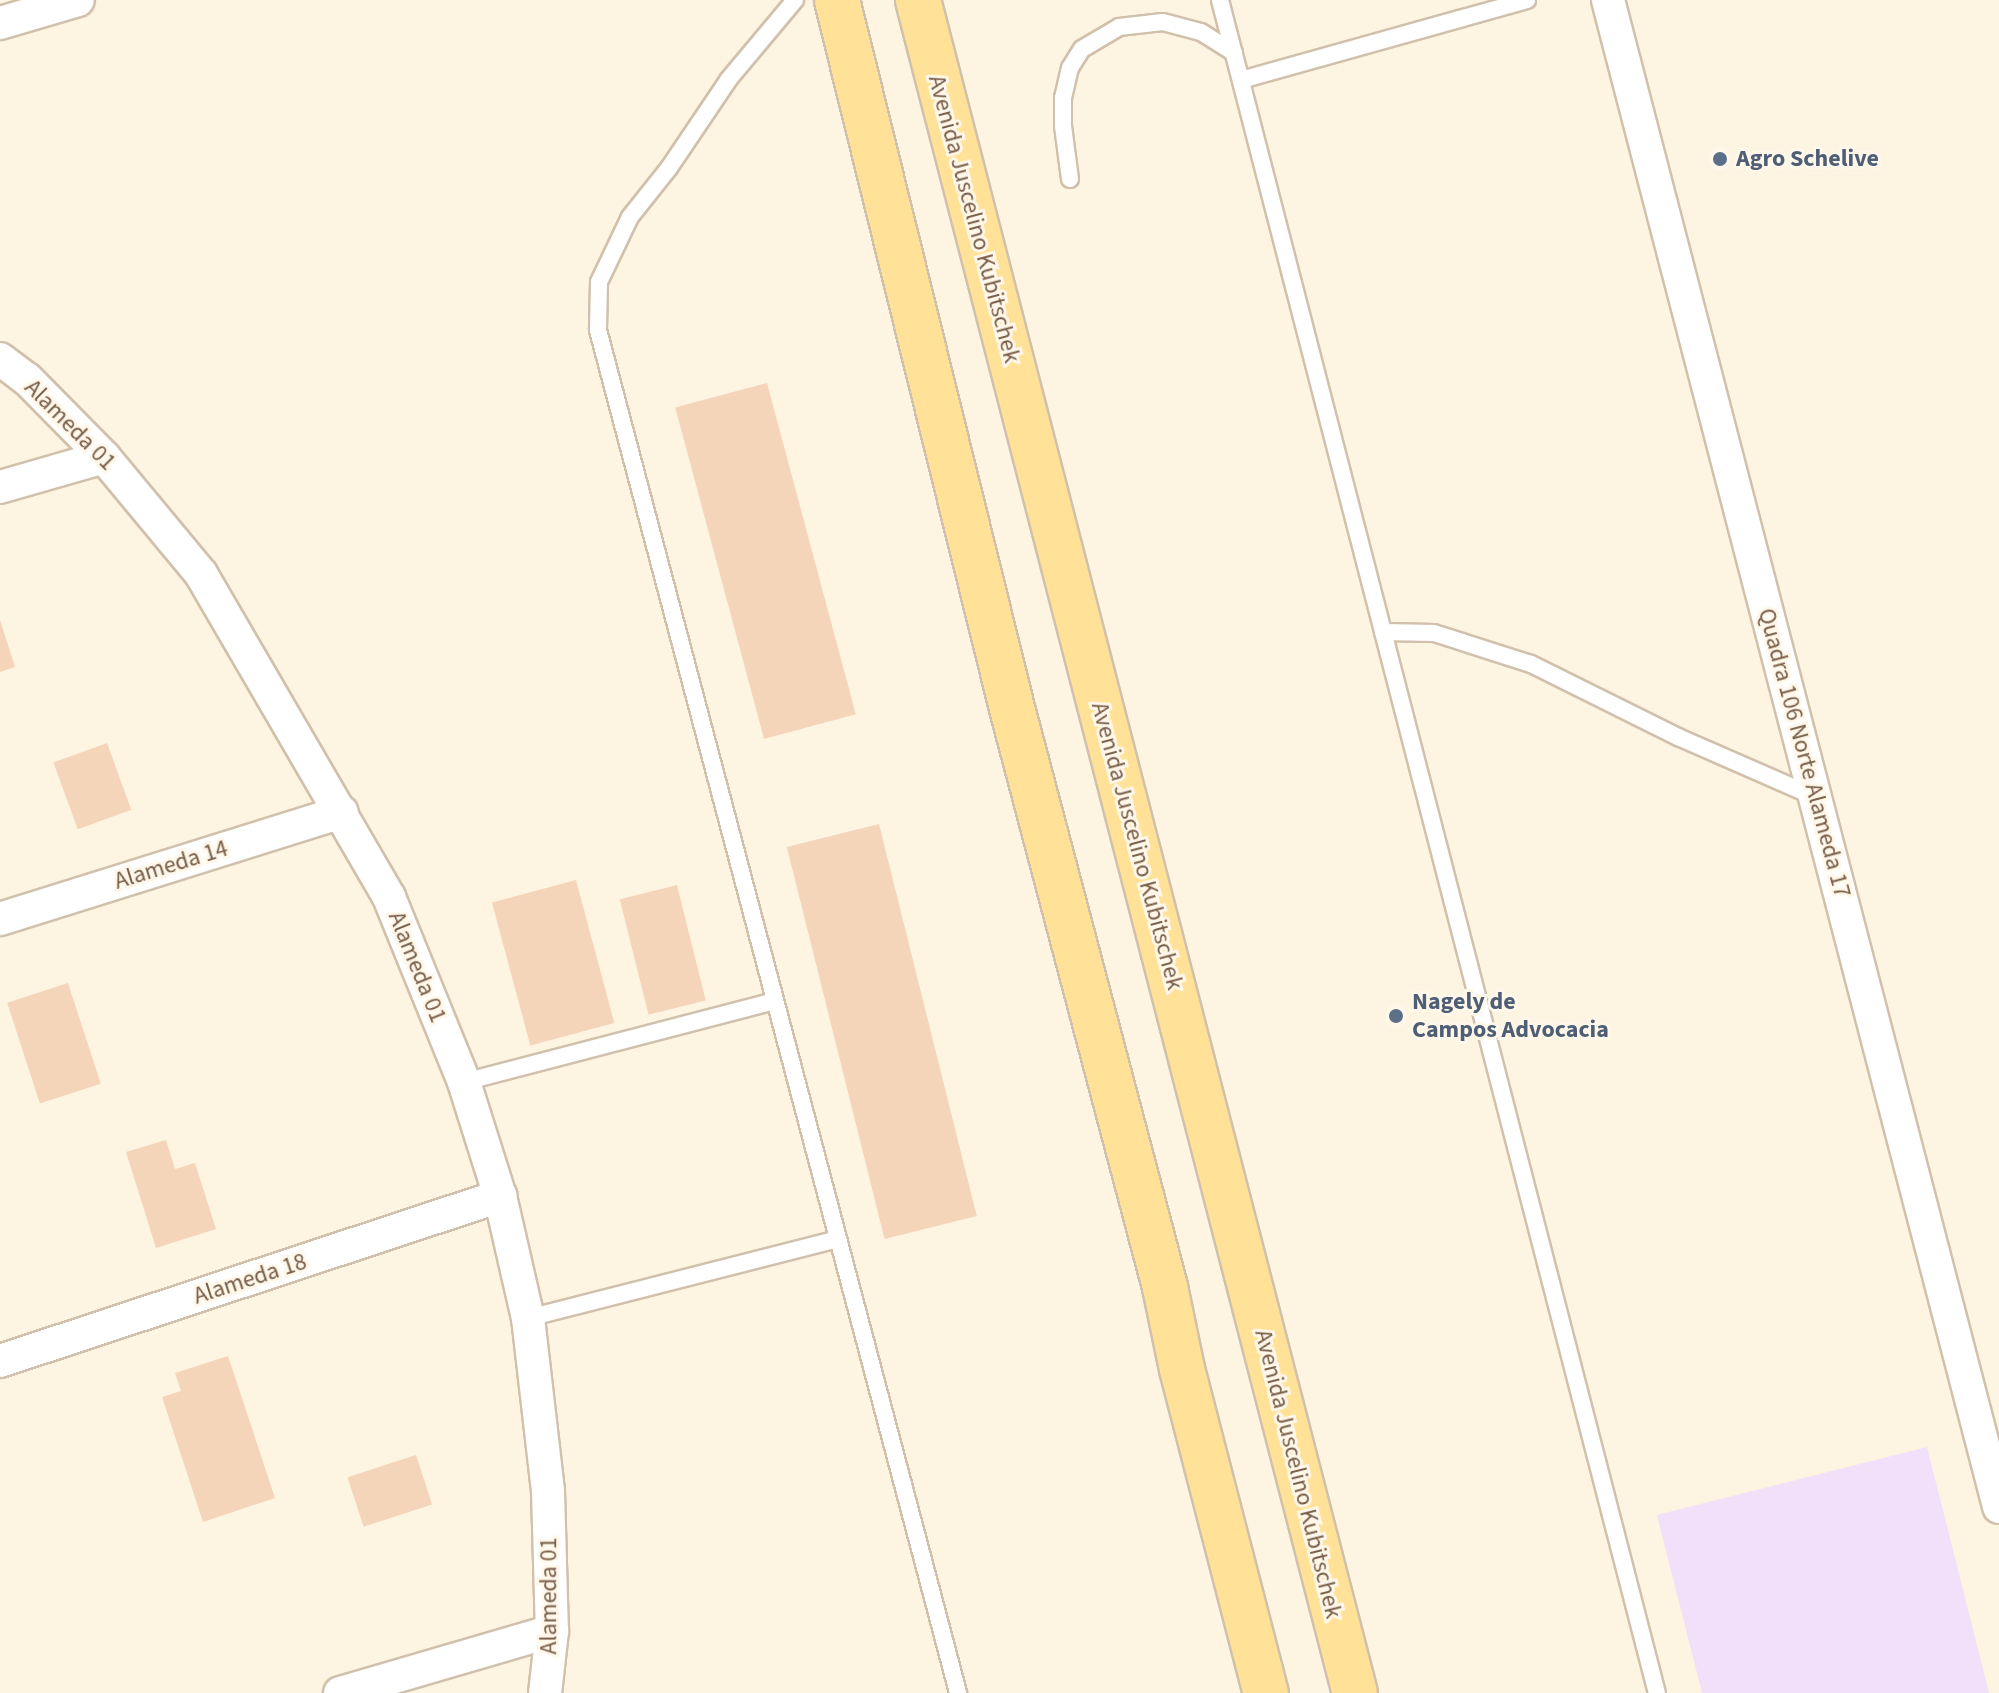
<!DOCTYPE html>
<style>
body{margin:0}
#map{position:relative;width:1999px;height:1693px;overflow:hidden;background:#fdf5e2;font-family:"Source Sans 3",sans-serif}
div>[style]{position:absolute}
.education>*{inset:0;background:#f2dffa}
.building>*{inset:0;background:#f4d5b9;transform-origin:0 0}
.roads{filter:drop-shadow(2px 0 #d1c0ab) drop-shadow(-2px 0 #d1c0ab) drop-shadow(0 2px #d1c0ab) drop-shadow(0 -2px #d1c0ab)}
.service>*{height:16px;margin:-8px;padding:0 8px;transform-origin:8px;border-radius:8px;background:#fff}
.minor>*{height:32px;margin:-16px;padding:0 16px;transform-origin:16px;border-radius:16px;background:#fff}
.primary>*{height:44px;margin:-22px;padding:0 22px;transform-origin:22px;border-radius:22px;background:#ffe198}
.dots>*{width:22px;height:22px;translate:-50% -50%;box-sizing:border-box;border:4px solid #fff8ea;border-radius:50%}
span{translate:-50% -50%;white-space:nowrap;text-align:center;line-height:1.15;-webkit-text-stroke:6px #fff8ea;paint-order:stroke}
.service-label{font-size:24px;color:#4e5e75;font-weight:700}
.left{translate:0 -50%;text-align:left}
.street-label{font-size:24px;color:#775c47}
</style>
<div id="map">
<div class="education">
<div style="clip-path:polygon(1927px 1447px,1989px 1693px,1702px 1693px,1657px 1515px)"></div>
</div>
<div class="building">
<div style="left:767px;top:383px;width:343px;height:95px;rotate:75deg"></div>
<div style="clip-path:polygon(0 620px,15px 667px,0 672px)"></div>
<div style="left:107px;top:743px;width:71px;height:57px;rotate:70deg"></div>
<div style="left:879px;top:824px;width:404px;height:95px;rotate:76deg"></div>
<div style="left:576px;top:880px;width:148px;height:87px;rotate:75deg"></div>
<div style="left:677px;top:885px;width:119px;height:59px;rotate:76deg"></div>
<div style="left:68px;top:983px;width:106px;height:64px;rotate:72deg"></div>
<div style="clip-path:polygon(166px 1140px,175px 1169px,195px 1163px,216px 1229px,156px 1248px,126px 1152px)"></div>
<div style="clip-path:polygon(228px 1356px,275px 1498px,203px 1522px,162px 1397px,181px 1391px,175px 1373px)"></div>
<div style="left:416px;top:1455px;width:52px;height:72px;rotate:72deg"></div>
</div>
<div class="roads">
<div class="service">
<div style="left:795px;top:0;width:103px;rotate:129.9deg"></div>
<div style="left:729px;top:79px;width:107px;rotate:124deg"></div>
<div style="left:669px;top:168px;width:63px;rotate:128.5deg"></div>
<div style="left:630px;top:217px;width:72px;rotate:115.5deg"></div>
<div style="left:599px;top:282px;width:48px;rotate:91.2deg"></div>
<div style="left:598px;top:330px;width:1410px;rotate:75.2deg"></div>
<div style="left:1220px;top:0;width:1748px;rotate:75.53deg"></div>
<div style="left:1241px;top:80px;width:297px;rotate:-15.6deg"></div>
<div style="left:1070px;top:179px;width:53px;rotate:-97.5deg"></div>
<div style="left:1063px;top:126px;width:28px;rotate:-90deg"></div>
<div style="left:1063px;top:98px;width:31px;rotate:-77deg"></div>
<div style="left:1070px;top:68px;width:22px;rotate:-58deg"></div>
<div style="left:1082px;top:49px;width:43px;rotate:-30.7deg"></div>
<div style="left:1119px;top:27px;width:44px;rotate:-6.5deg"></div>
<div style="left:1163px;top:22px;width:39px;rotate:15deg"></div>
<div style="left:1201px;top:32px;width:39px;rotate:32deg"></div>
<div style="left:1383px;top:632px;width:51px;rotate:1.1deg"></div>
<div style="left:1434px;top:633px;width:102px;rotate:17.7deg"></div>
<div style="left:1531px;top:664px;width:164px;rotate:26.4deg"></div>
<div style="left:1678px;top:737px;width:147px;rotate:23.6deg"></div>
<div style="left:464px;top:1082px;width:321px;rotate:-14.6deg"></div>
<div style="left:528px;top:1318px;width:320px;rotate:-14.3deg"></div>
</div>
<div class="minor">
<div style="left:1608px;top:0;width:1557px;rotate:75.45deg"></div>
<div style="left:0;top:23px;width:81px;rotate:-16.4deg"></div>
<div style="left:0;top:359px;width:34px;rotate:37deg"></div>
<div style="left:27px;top:379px;width:110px;rotate:45.4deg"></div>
<div style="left:104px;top:457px;width:152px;rotate:50.3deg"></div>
<div style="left:201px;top:574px;width:374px;rotate:59.8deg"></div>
<div style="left:389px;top:897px;width:200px;rotate:67.9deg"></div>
<div style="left:464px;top:1082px;width:120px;rotate:72.5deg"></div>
<div style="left:500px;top:1196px;width:125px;rotate:77.1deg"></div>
<div style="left:528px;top:1318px;width:174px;rotate:83.4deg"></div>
<div style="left:548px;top:1491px;width:140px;rotate:88.4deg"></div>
<div style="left:552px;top:1631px;width:62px;rotate:96.4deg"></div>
<div style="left:0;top:487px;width:108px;rotate:-16.1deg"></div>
<div style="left:0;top:919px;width:358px;rotate:-17.4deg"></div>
<div style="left:0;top:1361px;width:527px;rotate:-18.26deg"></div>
<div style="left:340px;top:1693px;width:221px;rotate:-16.3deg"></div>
</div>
<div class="primary">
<div style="left:837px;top:0;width:733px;rotate:76.12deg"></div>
<div style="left:1013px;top:712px;width:595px;rotate:75.19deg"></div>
<div style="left:1165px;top:1287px;width:84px;rotate:78.3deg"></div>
<div style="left:1182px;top:1369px;width:335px;rotate:75.5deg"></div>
<div style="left:918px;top:0;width:1748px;rotate:75.53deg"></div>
</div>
</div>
<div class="dots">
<div style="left:1720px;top:159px;background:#5c6f8a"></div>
<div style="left:1396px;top:1016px;background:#5c6f8a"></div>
</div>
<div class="service-label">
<span class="left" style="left:1736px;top:159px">Agro Schelive</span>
<span class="left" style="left:1412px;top:1016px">Nagely de<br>Campos Advocacia</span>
</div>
<div class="street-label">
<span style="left:974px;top:219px;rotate:75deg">Avenida Juscelino Kubitschek</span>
<span style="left:70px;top:425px;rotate:45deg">Alameda 01</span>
<span style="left:1804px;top:753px;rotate:75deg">Quadra 106 Norte Alameda 17</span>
<span style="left:1137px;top:846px;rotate:75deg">Avenida Juscelino Kubitschek</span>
<span style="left:171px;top:865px;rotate:-17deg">Alameda 14</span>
<span style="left:417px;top:967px;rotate:68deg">Alameda 01</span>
<span style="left:250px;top:1279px;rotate:-18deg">Alameda 18</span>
<span style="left:1298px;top:1474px;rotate:76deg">Avenida Juscelino Kubitschek</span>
<span style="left:549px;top:1596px;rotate:-90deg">Alameda 01</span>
</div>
</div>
